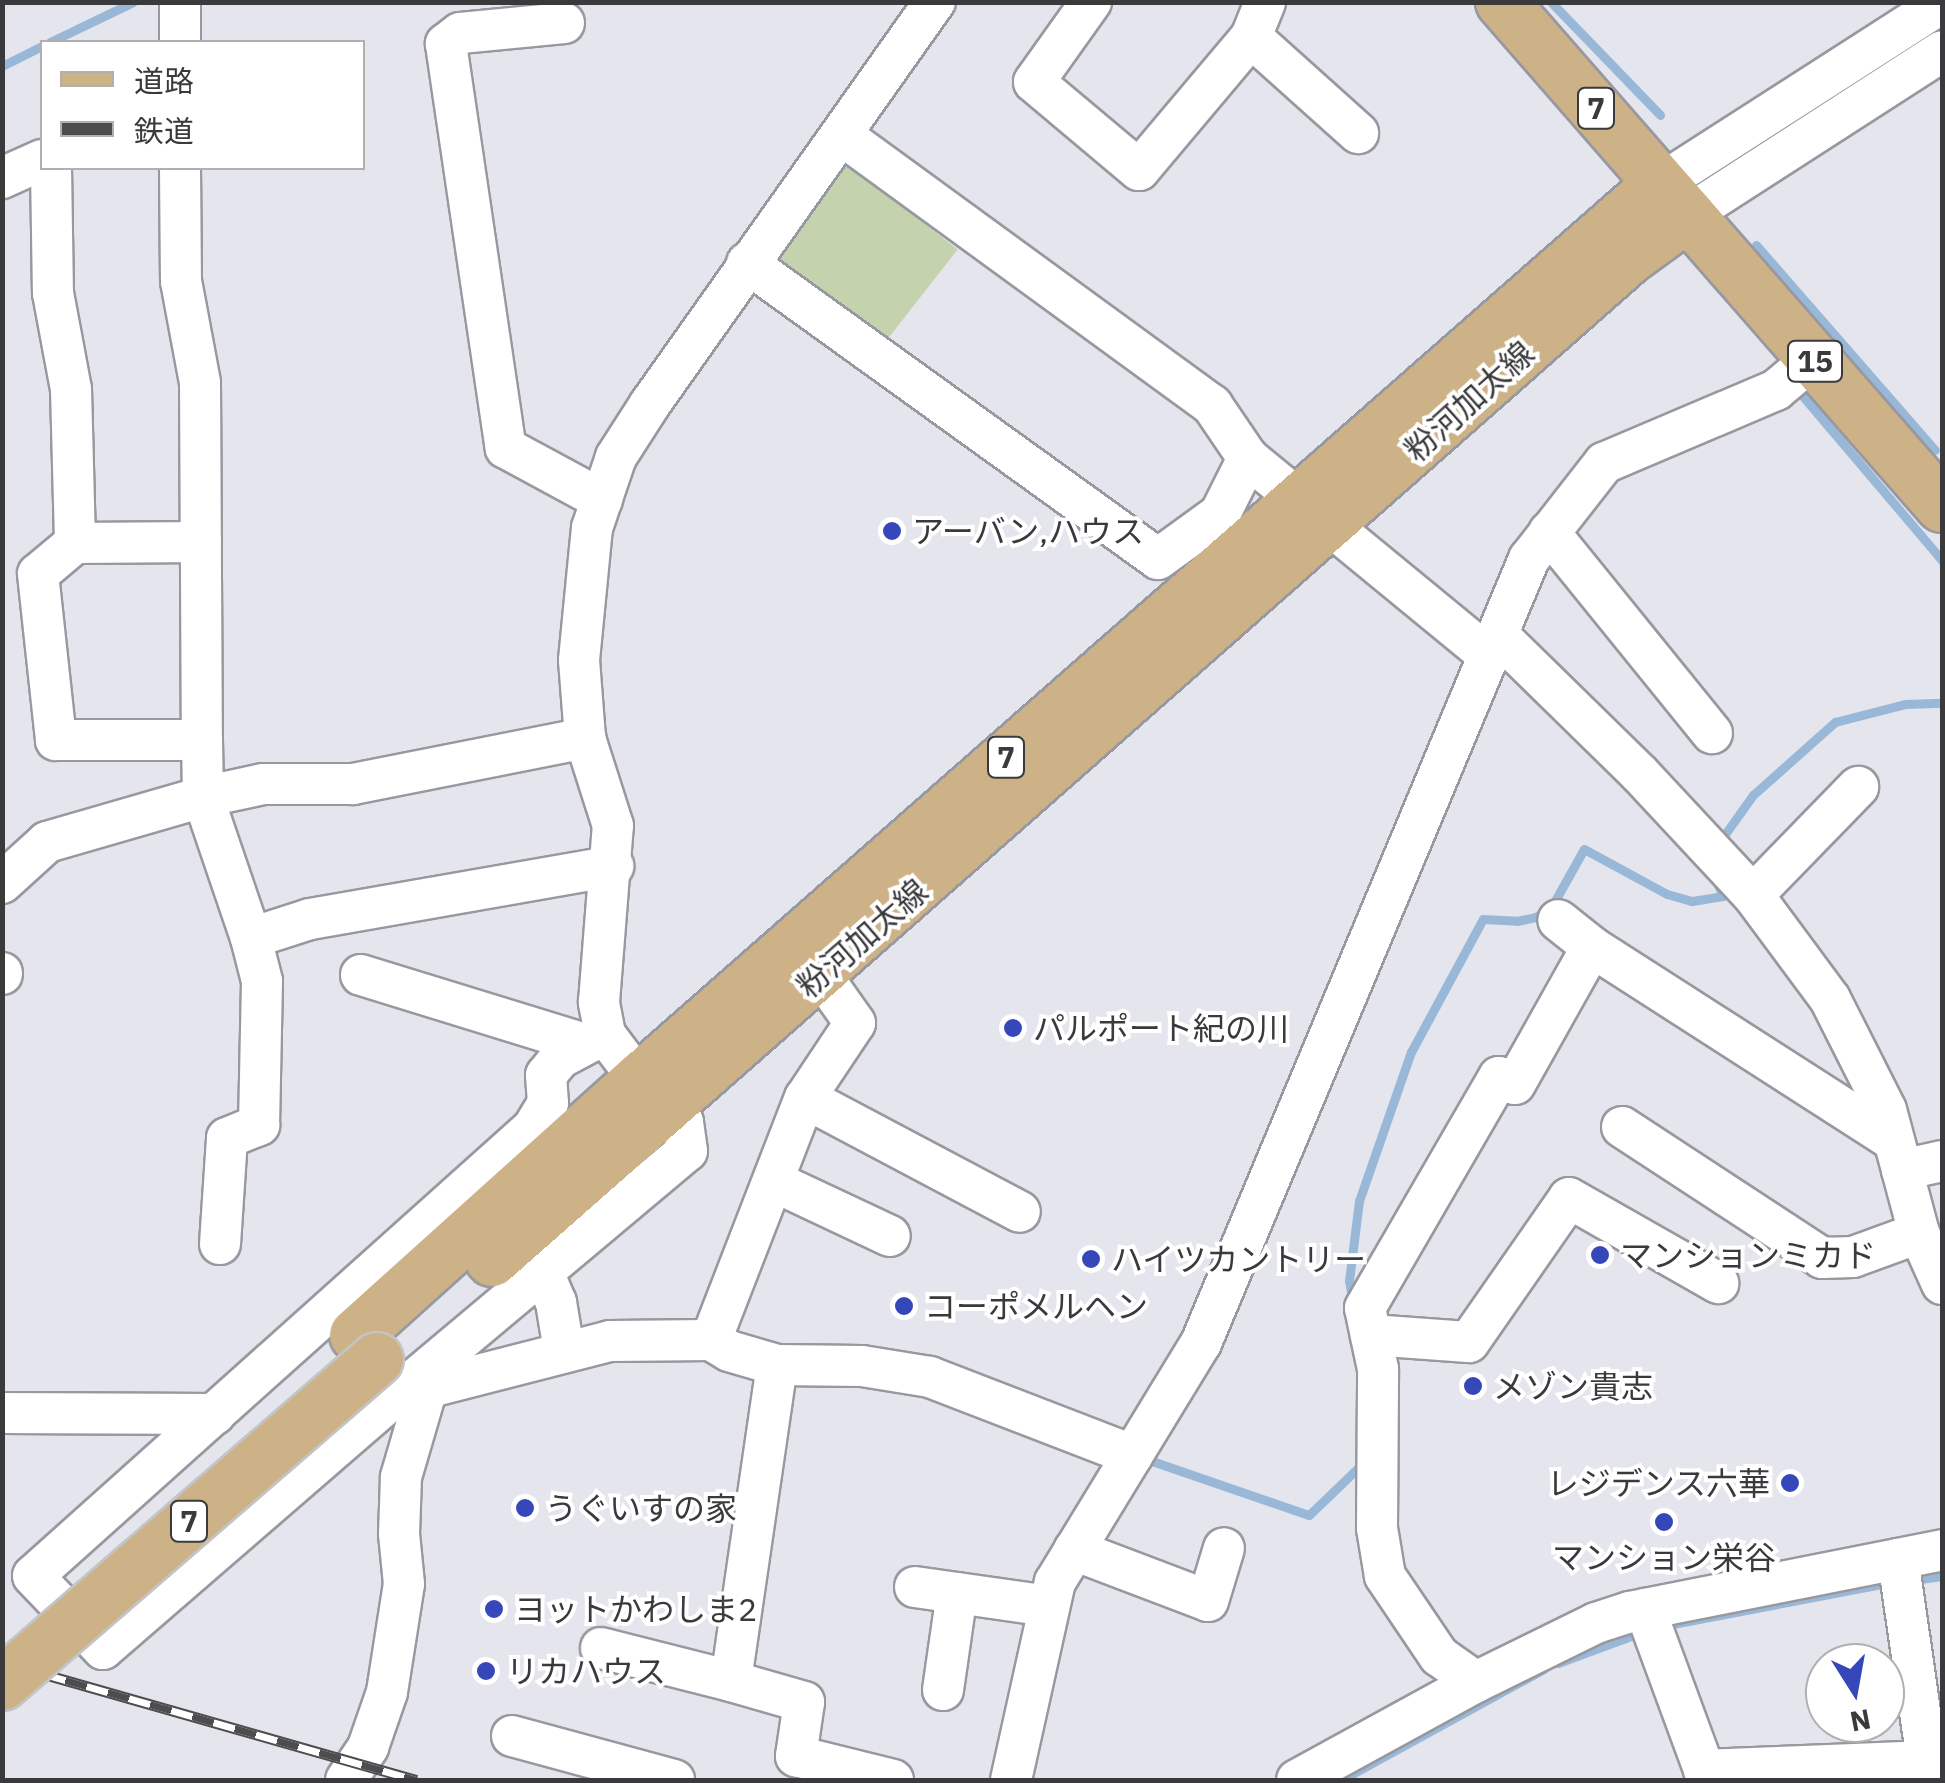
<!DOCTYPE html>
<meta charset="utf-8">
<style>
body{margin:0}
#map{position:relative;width:1945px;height:1783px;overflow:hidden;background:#e5e5ee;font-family:"IBM Plex Sans","Noto Sans JP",sans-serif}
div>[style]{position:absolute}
.green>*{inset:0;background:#c4d2ae;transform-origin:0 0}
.stream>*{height:9px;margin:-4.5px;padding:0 4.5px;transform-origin:4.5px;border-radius:4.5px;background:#99b8d8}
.roads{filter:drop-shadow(2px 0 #9898a0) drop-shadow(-2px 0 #9898a0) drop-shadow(0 2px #9898a0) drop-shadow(0 -2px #9898a0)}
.minor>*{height:40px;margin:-20px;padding:0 20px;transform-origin:20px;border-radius:20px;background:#fff}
.major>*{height:52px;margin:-26px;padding:0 26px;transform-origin:26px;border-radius:26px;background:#cdb187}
.rail>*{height:11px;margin-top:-5.5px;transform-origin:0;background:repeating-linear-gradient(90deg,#fff 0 22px,#4d4d50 0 44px);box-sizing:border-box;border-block:2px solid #4d4d50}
.bridges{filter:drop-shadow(2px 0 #c4c4c5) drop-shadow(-2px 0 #c4c4c5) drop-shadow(0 2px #c4c4c5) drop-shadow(0 -2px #c4c4c5)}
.major-bridge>*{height:52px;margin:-26px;padding:0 26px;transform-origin:26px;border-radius:26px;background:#cdb187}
.dots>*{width:28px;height:28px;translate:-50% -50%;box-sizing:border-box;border:5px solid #fff;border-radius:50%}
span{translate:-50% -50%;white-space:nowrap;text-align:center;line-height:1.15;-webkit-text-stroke:8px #fff;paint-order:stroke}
.shield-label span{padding:2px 8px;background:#fff;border:2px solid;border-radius:8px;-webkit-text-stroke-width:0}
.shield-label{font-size:30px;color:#3a3a3d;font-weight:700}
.street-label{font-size:32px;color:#3a3a3d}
.poi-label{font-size:32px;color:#3a3a3d}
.left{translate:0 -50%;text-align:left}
.right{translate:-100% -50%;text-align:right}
.frame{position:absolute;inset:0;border:5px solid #3a3a3d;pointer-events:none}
.legend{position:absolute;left:40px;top:40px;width:325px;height:130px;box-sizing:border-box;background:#fff;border:2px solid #b0b0b1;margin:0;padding:12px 18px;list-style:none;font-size:30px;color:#3a3a3d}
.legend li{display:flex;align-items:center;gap:20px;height:50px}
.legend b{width:50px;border:2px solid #b0b0b1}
.north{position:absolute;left:1805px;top:1643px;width:100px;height:100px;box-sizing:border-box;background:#fff;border:2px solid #b0b0b1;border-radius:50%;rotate:169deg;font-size:28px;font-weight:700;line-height:40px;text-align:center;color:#3a3a3d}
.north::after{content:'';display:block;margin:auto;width:35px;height:45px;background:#3547b9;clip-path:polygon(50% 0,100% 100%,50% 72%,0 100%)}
</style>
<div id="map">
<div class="green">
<div style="left:848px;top:164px;width:139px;height:119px;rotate:38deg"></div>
</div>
<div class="stream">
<div style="left:1551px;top:2px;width:157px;rotate:46deg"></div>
<div style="left:50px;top:42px;width:92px;rotate:-25.7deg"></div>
<div style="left:2px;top:66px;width:45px;rotate:-26.6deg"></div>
<div style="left:1756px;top:245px;width:272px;rotate:48.9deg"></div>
<div style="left:1801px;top:394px;width:218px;rotate:49.7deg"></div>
<div style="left:1723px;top:837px;width:52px;rotate:-54.5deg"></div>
<div style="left:1753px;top:795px;width:110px;rotate:-41.7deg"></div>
<div style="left:1835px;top:722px;width:72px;rotate:-14.4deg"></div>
<div style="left:1905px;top:704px;width:37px;rotate:-2deg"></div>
<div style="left:1353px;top:1303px;width:22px;rotate:-100deg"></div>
<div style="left:1349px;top:1281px;width:81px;rotate:-82.9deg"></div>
<div style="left:1359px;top:1201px;width:158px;rotate:-70.8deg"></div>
<div style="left:1411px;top:1052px;width:151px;rotate:-61.6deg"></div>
<div style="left:1483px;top:919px;width:34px;rotate:3deg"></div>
<div style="left:1517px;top:921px;width:19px;rotate:-12deg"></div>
<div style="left:1536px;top:917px;width:19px;rotate:-35deg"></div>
<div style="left:1552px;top:906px;width:65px;rotate:-60.7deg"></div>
<div style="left:1584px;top:849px;width:94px;rotate:28.5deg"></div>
<div style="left:1667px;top:894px;width:26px;rotate:16deg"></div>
<div style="left:1692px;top:901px;width:31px;rotate:-9deg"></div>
<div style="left:1723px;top:896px;width:12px;rotate:-114deg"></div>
<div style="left:1146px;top:1459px;width:172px;rotate:19deg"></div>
<div style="left:1309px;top:1515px;width:75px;rotate:-43.9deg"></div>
<div style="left:1913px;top:1580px;width:29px;rotate:-8deg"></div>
<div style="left:1662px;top:1626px;width:234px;rotate:-10.8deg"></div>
<div style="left:1558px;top:1663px;width:90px;rotate:-20.3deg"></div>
<div style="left:1341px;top:1780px;width:231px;rotate:-28.7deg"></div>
</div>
<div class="roads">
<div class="minor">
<div style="left:1091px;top:2px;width:98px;rotate:125.5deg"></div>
<div style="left:1034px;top:82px;width:137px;rotate:40deg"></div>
<div style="left:1139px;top:170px;width:174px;rotate:-49.9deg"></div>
<div style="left:1251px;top:37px;width:38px;rotate:-68deg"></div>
<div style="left:564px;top:23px;width:104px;rotate:174.5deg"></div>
<div style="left:460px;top:33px;width:18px;rotate:142deg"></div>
<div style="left:446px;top:44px;width:408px;rotate:81.6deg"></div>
<div style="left:506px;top:448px;width:109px;rotate:28.4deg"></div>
<div style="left:1251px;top:37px;width:144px;rotate:41.9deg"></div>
<div style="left:180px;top:42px;width:40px;rotate:-90deg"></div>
<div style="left:843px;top:136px;width:457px;rotate:36.1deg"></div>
<div style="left:1212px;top:405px;width:64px;rotate:55.8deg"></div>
<div style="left:1248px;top:458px;width:313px;rotate:39.4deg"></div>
<div style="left:51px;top:168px;width:125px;rotate:89.1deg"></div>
<div style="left:53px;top:293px;width:98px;rotate:79.4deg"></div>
<div style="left:71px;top:389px;width:154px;rotate:88.5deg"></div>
<div style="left:75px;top:543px;width:126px;rotate:-0.5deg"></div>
<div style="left:180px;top:168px;width:113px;rotate:89.5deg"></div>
<div style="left:181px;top:281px;width:104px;rotate:79.4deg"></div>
<div style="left:200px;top:383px;width:357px;rotate:89.7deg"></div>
<div style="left:2px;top:178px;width:44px;rotate:-24.2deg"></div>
<div style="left:1660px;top:184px;width:335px;rotate:-32.7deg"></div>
<div style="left:1688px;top:215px;width:302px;rotate:-32.8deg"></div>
<div style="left:747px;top:263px;width:506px;rotate:35.76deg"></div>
<div style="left:1158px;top:559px;width:77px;rotate:-36deg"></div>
<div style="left:1220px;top:514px;width:63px;rotate:-63.4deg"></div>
<div style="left:1549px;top:532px;width:259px;rotate:51deg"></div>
<div style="left:75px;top:543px;width:48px;rotate:140deg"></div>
<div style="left:38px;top:574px;width:167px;rotate:83.8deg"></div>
<div style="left:56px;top:740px;width:146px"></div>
<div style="left:202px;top:740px;width:57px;rotate:89deg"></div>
<div style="left:203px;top:797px;width:149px;rotate:71.2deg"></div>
<div style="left:1499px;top:636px;width:197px;rotate:44.4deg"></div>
<div style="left:1640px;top:774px;width:166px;rotate:47deg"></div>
<div style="left:1753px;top:895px;width:129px;rotate:53.5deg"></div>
<div style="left:1830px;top:999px;width:124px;rotate:63.2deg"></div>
<div style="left:1886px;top:1110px;width:127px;rotate:75deg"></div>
<div style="left:1919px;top:1233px;width:56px;rotate:65.7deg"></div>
<div style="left:2px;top:883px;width:61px;rotate:-42.3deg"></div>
<div style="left:47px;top:842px;width:162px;rotate:-16.1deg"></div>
<div style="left:203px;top:797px;width:61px;rotate:-12.2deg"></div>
<div style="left:263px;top:784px;width:90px"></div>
<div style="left:353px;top:784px;width:237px;rotate:-11.2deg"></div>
<div style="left:1753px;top:895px;width:151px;rotate:-45.8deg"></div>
<div style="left:1592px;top:947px;width:358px;rotate:32.7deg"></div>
<div style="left:2px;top:973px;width:1px;rotate:90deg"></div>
<div style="left:361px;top:975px;width:234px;rotate:17.1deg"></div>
<div style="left:605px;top:1034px;width:51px;rotate:151.9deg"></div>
<div style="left:560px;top:1058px;width:22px;rotate:129deg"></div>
<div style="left:546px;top:1075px;width:28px;rotate:86deg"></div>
<div style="left:548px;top:1103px;width:29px;rotate:121deg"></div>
<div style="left:533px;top:1128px;width:671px;rotate:138.14deg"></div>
<div style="left:33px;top:1576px;width:101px;rotate:46.2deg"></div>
<div style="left:103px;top:1649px;width:403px;rotate:-40.9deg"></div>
<div style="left:408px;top:1385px;width:364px;rotate:-40deg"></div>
<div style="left:687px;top:1151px;width:29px;rotate:-98deg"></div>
<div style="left:683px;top:1122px;width:79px;rotate:-134deg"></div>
<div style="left:628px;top:1065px;width:39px;rotate:-127deg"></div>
<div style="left:605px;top:1034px;width:33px;rotate:-101deg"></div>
<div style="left:599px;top:1002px;width:177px;rotate:-85.5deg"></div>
<div style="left:613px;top:826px;width:92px;rotate:-107.7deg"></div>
<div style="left:585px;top:738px;width:78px;rotate:-94.4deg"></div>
<div style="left:579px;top:660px;width:133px;rotate:-84.4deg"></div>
<div style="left:592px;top:528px;width:75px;rotate:-71.3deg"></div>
<div style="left:616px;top:457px;width:63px;rotate:-57.3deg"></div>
<div style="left:650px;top:404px;width:493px;rotate:-54.7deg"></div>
<div style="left:805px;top:1098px;width:90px;rotate:-56.3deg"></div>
<div style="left:855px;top:1023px;width:59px;rotate:-125.3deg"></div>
<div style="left:1622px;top:1127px;width:239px;rotate:33.2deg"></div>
<div style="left:1822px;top:1258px;width:31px;rotate:-2deg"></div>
<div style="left:1853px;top:1257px;width:70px;rotate:-20deg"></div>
<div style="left:1902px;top:1170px;width:41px;rotate:-12.7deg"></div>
<div style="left:773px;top:1181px;width:129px;rotate:25.2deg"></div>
<div style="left:220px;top:1244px;width:106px;rotate:-86.2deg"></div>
<div style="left:227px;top:1138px;width:35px;rotate:-22deg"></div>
<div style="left:259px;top:1125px;width:144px;rotate:-88.8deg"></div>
<div style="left:262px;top:981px;width:44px;rotate:-104.3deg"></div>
<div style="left:251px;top:938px;width:62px;rotate:-17.9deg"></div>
<div style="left:310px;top:919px;width:308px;rotate:-9.9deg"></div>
<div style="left:543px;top:1272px;width:33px;rotate:67deg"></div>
<div style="left:556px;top:1302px;width:50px;rotate:80.7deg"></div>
<div style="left:1371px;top:1335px;width:98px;rotate:4.1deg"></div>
<div style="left:1469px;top:1342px;width:175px;rotate:-55.2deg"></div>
<div style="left:1569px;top:1198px;width:172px;rotate:29.7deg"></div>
<div style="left:711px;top:1340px;width:260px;rotate:-68.8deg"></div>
<div style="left:805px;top:1098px;width:243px;rotate:27.9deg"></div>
<div style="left:777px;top:1365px;width:319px;rotate:98.3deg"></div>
<div style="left:731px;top:1681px;width:76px;rotate:16deg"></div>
<div style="left:804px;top:1702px;width:55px;rotate:98.4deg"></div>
<div style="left:796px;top:1756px;width:100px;rotate:13.9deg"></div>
<div style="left:408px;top:1385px;width:19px;rotate:9deg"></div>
<div style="left:427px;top:1388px;width:189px;rotate:-14.4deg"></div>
<div style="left:610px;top:1341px;width:101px;rotate:-0.6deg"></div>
<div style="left:711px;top:1340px;width:21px;rotate:31deg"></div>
<div style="left:729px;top:1351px;width:50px;rotate:16.3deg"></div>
<div style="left:777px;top:1365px;width:85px;rotate:0.7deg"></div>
<div style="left:862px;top:1366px;width:69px;rotate:9.2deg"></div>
<div style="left:930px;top:1377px;width:217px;rotate:21.1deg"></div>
<div style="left:2px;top:1413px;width:213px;rotate:0.3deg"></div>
<div style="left:1074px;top:1550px;width:143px;rotate:20.8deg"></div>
<div style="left:1208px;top:1601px;width:55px;rotate:-73.2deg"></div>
<div style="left:1898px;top:1559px;width:223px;rotate:81.8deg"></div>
<div style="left:915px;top:1587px;width:134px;rotate:8.1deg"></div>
<div style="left:1645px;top:1609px;width:182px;rotate:69.8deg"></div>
<div style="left:601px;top:1648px;width:134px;rotate:14.2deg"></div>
<div style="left:1476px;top:1682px;width:45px;rotate:-144.9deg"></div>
<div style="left:1439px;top:1656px;width:97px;rotate:-124deg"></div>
<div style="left:1385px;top:1576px;width:49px;rotate:-99.5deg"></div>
<div style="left:1377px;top:1528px;width:159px;rotate:-89.6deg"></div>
<div style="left:1378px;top:1369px;width:62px;rotate:-102deg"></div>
<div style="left:1365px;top:1308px;width:267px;rotate:-59.9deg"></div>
<div style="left:1499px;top:1077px;width:17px;rotate:24deg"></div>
<div style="left:1515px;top:1084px;width:157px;rotate:-60.7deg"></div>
<div style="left:1592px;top:947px;width:43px;rotate:-141.5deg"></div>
<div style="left:943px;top:1690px;width:98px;rotate:-81.8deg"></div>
<div style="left:512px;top:1736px;width:168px;rotate:15.2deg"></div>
<div style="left:1704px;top:1770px;width:224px;rotate:-2.3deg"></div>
<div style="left:346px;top:1780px;width:40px;rotate:-56deg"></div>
<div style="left:368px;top:1747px;width:58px;rotate:-70.9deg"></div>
<div style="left:387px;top:1692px;width:109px;rotate:-81.1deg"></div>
<div style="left:404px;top:1584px;width:50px;rotate:-95.7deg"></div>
<div style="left:399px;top:1534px;width:57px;rotate:-88deg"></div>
<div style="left:401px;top:1477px;width:93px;rotate:-73.7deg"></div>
<div style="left:1011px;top:1780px;width:203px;rotate:-77.5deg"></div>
<div style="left:1055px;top:1582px;width:280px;rotate:-58.6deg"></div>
<div style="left:1201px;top:1343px;width:850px;rotate:-67.3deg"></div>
<div style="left:1529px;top:559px;width:122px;rotate:-52deg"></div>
<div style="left:1604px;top:463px;width:187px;rotate:-23deg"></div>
<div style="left:1776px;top:390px;width:48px;rotate:-40deg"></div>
<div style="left:1297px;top:1780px;width:204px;rotate:-28.7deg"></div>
<div style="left:1476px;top:1682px;width:134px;rotate:-26.2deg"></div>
<div style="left:1596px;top:1623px;width:36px;rotate:-18deg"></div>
<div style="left:1630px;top:1612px;width:318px;rotate:-11.2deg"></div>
</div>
<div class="major">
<div style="left:1502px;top:2px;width:669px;rotate:48.88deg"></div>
<div style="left:492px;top:1260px;width:1516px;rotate:-41.39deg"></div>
<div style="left:1629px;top:258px;width:73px;rotate:-36.1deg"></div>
<div style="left:356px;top:1335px;width:386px;rotate:-42deg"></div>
<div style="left:643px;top:1077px;width:1353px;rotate:-41.29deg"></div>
</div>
</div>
<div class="rail">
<div style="left:2px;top:1662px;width:431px;rotate:15.9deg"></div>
</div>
<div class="bridges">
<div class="major-bridge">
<div style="left:2px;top:1684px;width:496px;rotate:-40.9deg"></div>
</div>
</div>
<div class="dots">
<div style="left:892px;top:531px;background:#3547b9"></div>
<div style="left:1013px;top:1028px;background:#3547b9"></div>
<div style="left:1600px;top:1255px;background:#3547b9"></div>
<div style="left:1091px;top:1259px;background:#3547b9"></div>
<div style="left:904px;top:1306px;background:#3547b9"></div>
<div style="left:1473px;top:1386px;background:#3547b9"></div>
<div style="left:1790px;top:1483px;background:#3547b9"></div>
<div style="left:525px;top:1508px;background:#3547b9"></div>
<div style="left:1664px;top:1522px;background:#3547b9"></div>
<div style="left:494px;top:1609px;background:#3547b9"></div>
<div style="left:486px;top:1671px;background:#3547b9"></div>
</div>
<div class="shield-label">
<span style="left:1596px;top:108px">7</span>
<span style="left:1815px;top:361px">15</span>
<span style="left:1006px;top:757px">7</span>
<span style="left:189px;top:1521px">7</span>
</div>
<div class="street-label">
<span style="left:1469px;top:401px;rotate:-42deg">粉河加太線</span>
<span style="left:862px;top:938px;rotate:-41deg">粉河加太線</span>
</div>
<div class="poi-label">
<span class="left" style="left:912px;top:531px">アーバン,ハウス</span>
<span class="left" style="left:1033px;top:1028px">パルポート紀の川</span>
<span class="left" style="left:1620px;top:1255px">マンションミカド</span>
<span class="left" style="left:1111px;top:1259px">ハイツカントリー</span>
<span class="left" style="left:924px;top:1306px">コーポメルヘン</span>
<span class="left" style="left:1493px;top:1386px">メゾン貴志</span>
<span class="right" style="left:1770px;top:1483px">レジデンス六華</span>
<span class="left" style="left:545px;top:1508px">うぐいすの家</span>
<span style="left:1664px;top:1557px">マンション栄谷</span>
<span class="left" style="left:514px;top:1609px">ヨットかわしま2</span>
<span class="left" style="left:506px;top:1671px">リカハウス</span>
</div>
<div class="frame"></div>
<ul class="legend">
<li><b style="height:12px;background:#cdb187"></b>道路</li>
<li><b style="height:12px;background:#4d4d50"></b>鉄道</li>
</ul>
<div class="north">N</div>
</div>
